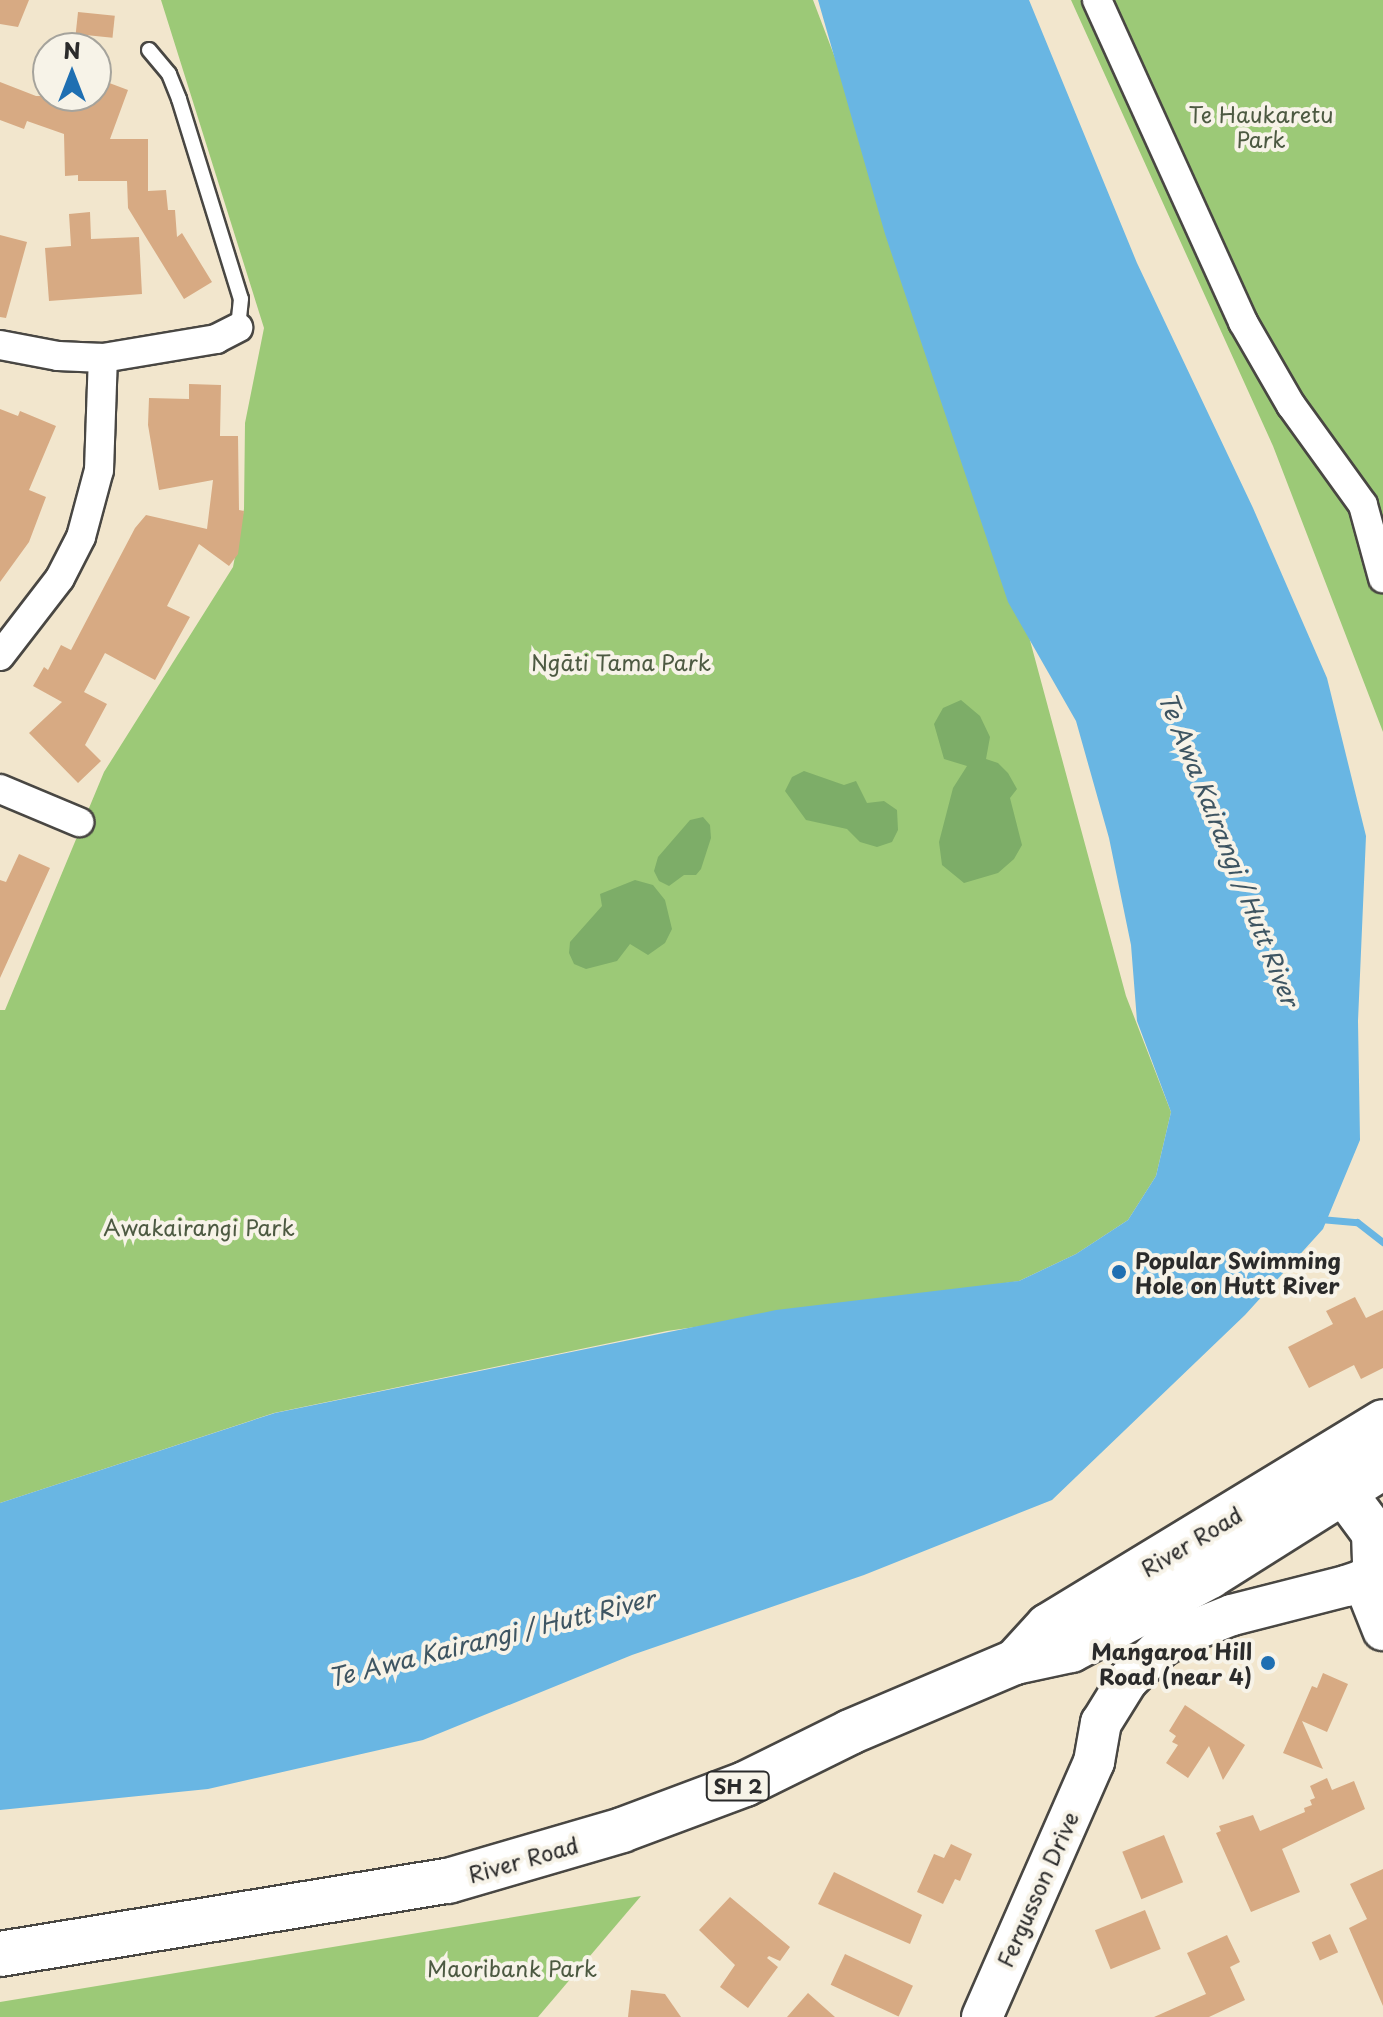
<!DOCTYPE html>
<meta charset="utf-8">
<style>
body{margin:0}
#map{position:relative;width:1383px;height:2017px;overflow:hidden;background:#f2e6cd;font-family:"Playpen Sans",sans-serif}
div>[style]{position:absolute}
.green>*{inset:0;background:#9cc977}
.forest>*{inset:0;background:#7dad68}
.water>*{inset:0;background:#69b6e3}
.stream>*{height:7px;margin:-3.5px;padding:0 3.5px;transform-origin:3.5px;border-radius:3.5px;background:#69b6e3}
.building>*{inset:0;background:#d7aa83;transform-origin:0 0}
.roads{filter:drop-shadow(2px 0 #494743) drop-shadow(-2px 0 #494743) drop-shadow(0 2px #494743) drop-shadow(0 -2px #494743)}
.lane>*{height:14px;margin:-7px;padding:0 7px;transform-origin:7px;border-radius:7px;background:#fff}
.street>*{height:28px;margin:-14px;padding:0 14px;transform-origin:14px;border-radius:14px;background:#fff}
.secondary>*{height:40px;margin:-20px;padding:0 20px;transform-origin:20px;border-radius:20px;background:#fff}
.highway>*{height:44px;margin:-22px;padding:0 22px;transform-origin:22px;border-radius:22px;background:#fff}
.dots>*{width:22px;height:22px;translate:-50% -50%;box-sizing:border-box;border:4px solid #f7f3e8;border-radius:50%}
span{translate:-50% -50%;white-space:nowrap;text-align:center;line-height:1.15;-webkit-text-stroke:8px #f7f3e8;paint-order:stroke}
.shield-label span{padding:2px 6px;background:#f7f3e8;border:2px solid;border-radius:6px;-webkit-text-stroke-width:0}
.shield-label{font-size:20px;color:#2b2b2b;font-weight:700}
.park-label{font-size:22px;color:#4d5a42}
.poi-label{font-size:22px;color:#2b2b2b;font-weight:700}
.left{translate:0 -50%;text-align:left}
.right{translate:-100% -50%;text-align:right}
.street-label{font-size:22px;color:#2b2b2b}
.water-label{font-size:24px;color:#3e5562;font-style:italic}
.north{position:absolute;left:32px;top:32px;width:80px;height:80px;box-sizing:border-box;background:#f7f3e8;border:2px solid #a5a39c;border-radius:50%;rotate:0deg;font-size:22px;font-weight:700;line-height:32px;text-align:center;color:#2b2b2b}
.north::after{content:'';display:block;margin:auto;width:28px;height:36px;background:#1f6fb2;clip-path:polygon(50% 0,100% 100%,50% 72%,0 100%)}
</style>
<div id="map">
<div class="green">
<div style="clip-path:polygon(161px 0,813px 0,964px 396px,1126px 996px,1171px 1112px,1156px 1176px,1128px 1220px,1076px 1254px,1019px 1281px,667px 1331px,274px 1413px,0 1503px,0 1010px,5px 1010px,104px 772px,233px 567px,244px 509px,245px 423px,264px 328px)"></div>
<div style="clip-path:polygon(1071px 0,1383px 0,1383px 732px,1273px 446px)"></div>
<div style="clip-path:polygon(641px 1896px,538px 2017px,0 2017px,0 2002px)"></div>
</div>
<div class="forest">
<div style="clip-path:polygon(961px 700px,980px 716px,990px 737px,986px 759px,998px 763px,1008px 773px,1017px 789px,1010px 798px,1022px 845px,1014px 859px,998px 873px,964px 883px,942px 865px,939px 842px,953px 788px,967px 766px,944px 759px,934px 724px,943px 708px)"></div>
<div style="clip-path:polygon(804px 771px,844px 785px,856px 781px,867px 803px,884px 801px,897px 810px,898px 830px,892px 842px,877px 847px,860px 842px,847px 829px,806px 820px,785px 791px,792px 777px)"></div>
<div style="clip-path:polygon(703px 817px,710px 825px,711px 838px,701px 869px,696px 875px,684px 875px,669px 886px,659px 881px,654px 871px,658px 857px,690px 820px)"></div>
<div style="clip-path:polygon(635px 880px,653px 885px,665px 900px,672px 929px,665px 943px,648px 955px,630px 944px,617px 961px,586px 969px,574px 964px,569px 953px,570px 942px,602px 906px,600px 894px)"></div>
</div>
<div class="water">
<div style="clip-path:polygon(818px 0,1029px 0,1137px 263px,1253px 508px,1327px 678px,1366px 836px,1358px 1021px,1360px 1140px,1323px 1229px,1245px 1315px,1052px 1500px,864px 1575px,632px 1655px,423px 1740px,208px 1789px,0 1810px,0 1503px,275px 1413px,776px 1310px,1019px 1281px,1076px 1254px,1128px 1220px,1156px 1176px,1171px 1112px,1137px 1021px,1131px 945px,1109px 838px,1076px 721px,1008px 602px,885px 234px)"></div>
</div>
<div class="stream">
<div style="left:1320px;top:1219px;width:37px;rotate:5deg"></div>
<div style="left:1357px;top:1222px;width:33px;rotate:38deg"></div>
</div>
<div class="building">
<div style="clip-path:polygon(0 0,29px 0,18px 27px,0 24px)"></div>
<div style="left:78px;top:12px;width:37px;height:22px;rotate:6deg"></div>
<div style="clip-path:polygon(96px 78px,128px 90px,110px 139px,148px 139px,148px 191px,166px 190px,168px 210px,175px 210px,177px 237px,182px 233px,212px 282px,184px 299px,128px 208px,127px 181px,78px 181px,78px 175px,65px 176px,64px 134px,27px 121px,24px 129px,0 120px,0 82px,36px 96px,96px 96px)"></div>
<div style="clip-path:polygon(90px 212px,91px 239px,139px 237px,142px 294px,49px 301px,45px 248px,71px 246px,69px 214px)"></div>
<div style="clip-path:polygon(0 235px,27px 242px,6px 318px,0 317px)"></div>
<div style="clip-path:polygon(189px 384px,221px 385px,220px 436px,238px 436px,239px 510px,244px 511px,238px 554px,229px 566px,199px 544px,167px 606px,190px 617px,155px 680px,105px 653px,84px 692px,107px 704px,85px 745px,101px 761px,78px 783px,29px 733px,62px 702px,33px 686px,44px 667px,48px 670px,61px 645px,71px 650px,135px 528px,146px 515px,207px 529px,213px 480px,159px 490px,148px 425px,149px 398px,189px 399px)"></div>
<div style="clip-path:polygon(0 409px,18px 416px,20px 411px,56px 426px,29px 490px,46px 497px,29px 542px,0 582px)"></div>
<div style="clip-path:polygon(19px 854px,50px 868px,0 978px,0 880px,6px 882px)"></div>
<div style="clip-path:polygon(1355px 1297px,1366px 1318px,1383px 1310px,1383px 1368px,1361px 1379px,1354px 1365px,1309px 1388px,1288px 1347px,1333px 1324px,1326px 1311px)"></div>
<div style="clip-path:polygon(1323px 1673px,1348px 1684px,1327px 1732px,1302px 1721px,1323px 1769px,1283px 1753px,1312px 1686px,1317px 1688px)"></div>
<div style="clip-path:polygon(1185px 1705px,1245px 1745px,1223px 1780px,1209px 1746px,1188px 1778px,1166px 1763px,1178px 1745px,1172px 1742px,1176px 1736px,1169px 1731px)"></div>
<div style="clip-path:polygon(1327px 1778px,1332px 1790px,1354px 1781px,1365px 1809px,1282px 1849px,1300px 1892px,1251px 1912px,1216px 1833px,1221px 1831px,1219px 1826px,1253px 1815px,1260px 1831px,1305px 1812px,1304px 1808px,1312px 1805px,1310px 1800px,1315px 1798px,1310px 1786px)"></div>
<div style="left:1164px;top:1835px;width:51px;height:45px;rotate:68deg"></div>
<div style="clip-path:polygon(951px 1844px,972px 1854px,960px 1881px,955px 1879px,943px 1904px,917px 1892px,934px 1854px,944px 1858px)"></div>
<div style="clip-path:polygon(1383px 1869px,1383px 2006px,1349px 1928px,1367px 1919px,1350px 1884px)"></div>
<div style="clip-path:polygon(834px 1872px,922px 1915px,910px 1944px,818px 1904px)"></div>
<div style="clip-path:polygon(730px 1897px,790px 1947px,780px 1961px,769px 1956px,767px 1958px,778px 1967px,748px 2008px,720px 1987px,735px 1965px,699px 1930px)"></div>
<div style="left:1145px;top:1910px;width:42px;height:54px;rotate:68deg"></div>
<div style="left:1330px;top:1934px;width:20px;height:20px;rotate:66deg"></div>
<div style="clip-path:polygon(1227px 1935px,1240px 1962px,1230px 1967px,1245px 2000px,1209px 2017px,1154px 2017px,1206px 1994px,1187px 1953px)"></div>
<div style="left:845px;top:1954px;width:75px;height:34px;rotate:25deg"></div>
<div style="clip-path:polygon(631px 1990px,665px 1994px,681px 2017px,628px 2017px)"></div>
<div style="clip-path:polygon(808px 1993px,835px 2017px,787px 2017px)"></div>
</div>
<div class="roads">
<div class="lane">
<div style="left:149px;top:50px;width:31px;rotate:50deg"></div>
<div style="left:169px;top:74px;width:27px;rotate:68deg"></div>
<div style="left:179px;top:99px;width:209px;rotate:72.8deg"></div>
<div style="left:241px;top:299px;width:29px;rotate:96deg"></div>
</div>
<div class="street">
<div style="left:1097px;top:0;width:354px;rotate:65.6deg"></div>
<div style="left:1243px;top:322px;width:96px;rotate:60deg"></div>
<div style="left:1291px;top:405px;width:123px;rotate:54.2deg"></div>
<div style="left:1363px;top:505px;width:76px;rotate:74.7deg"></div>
<div style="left:0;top:345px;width:59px;rotate:10.7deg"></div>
<div style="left:58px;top:356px;width:45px;rotate:2.5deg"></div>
<div style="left:103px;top:358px;width:115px;rotate:-9.5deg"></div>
<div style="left:216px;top:339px;width:25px;rotate:-27deg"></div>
<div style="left:0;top:656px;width:98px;rotate:-52.4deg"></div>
<div style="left:60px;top:578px;width:46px;rotate:-62.9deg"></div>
<div style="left:81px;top:537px;width:69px;rotate:-75deg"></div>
<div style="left:99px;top:470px;width:112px;rotate:-88deg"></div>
<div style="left:0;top:789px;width:86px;rotate:22.7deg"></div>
</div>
<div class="secondary">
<div style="left:1363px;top:1580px;width:54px;rotate:68.2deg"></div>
<div style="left:982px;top:2017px;width:279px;rotate:-66.3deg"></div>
<div style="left:1094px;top:1762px;width:40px;rotate:-80deg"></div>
<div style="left:1101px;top:1723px;width:49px;rotate:-58.2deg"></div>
<div style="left:1127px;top:1681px;width:48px;rotate:-45deg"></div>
<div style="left:1161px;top:1647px;width:23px;rotate:-31deg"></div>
<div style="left:1181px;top:1635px;width:55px;rotate:-21.4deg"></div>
<div style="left:1232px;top:1615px;width:118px;rotate:-14.3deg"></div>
<div style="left:1346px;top:1586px;width:18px;rotate:-19deg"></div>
<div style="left:1363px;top:1580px;width:25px;rotate:-37deg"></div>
</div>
<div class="highway">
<div style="left:1345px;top:1494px;width:49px;rotate:53.4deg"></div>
<div style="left:1374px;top:1533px;width:38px;rotate:88deg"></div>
<div style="left:1015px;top:1662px;width:49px;rotate:-47.5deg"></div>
<div style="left:1048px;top:1626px;width:392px;rotate:-31.3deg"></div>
<div style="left:0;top:1954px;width:454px;rotate:-9.3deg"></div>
<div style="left:448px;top:1881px;width:181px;rotate:-16.3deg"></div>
<div style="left:622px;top:1830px;width:131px;rotate:-20.5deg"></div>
<div style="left:745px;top:1784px;width:117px;rotate:-26.3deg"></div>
<div style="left:850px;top:1732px;width:179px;rotate:-23deg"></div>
<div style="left:1015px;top:1662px;width:57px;rotate:-12.1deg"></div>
<div style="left:1071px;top:1650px;width:157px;rotate:-28deg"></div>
<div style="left:1210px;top:1576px;width:204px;rotate:-32.2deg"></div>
</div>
</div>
<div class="dots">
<div style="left:1119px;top:1272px;background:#1f6fb2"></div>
<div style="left:1268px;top:1663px;background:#1f6fb2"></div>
</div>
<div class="shield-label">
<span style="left:738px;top:1786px">SH 2</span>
</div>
<div class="park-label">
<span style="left:1261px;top:126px">Te Haukaretu<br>Park</span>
<span style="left:621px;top:662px">Ngāti Tama Park</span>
<span style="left:199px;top:1227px">Awakairangi Park</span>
<span style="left:512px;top:1968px">Maoribank Park</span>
</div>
<div class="poi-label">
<span class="left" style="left:1135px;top:1272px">Popular Swimming<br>Hole on Hutt River</span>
<span class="right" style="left:1252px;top:1663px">Mangaroa Hill<br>Road (near 4)</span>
</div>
<div class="street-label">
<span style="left:1191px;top:1541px;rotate:-31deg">River Road</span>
<span style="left:523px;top:1859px;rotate:-16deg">River Road</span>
<span style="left:1037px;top:1889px;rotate:-66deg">Fergusson Drive</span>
</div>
<div class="water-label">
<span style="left:1229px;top:849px;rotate:68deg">Te Awa Kairangi / Hutt River</span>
<span style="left:491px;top:1638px;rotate:-14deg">Te Awa Kairangi / Hutt River</span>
</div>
<div class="north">N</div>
</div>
